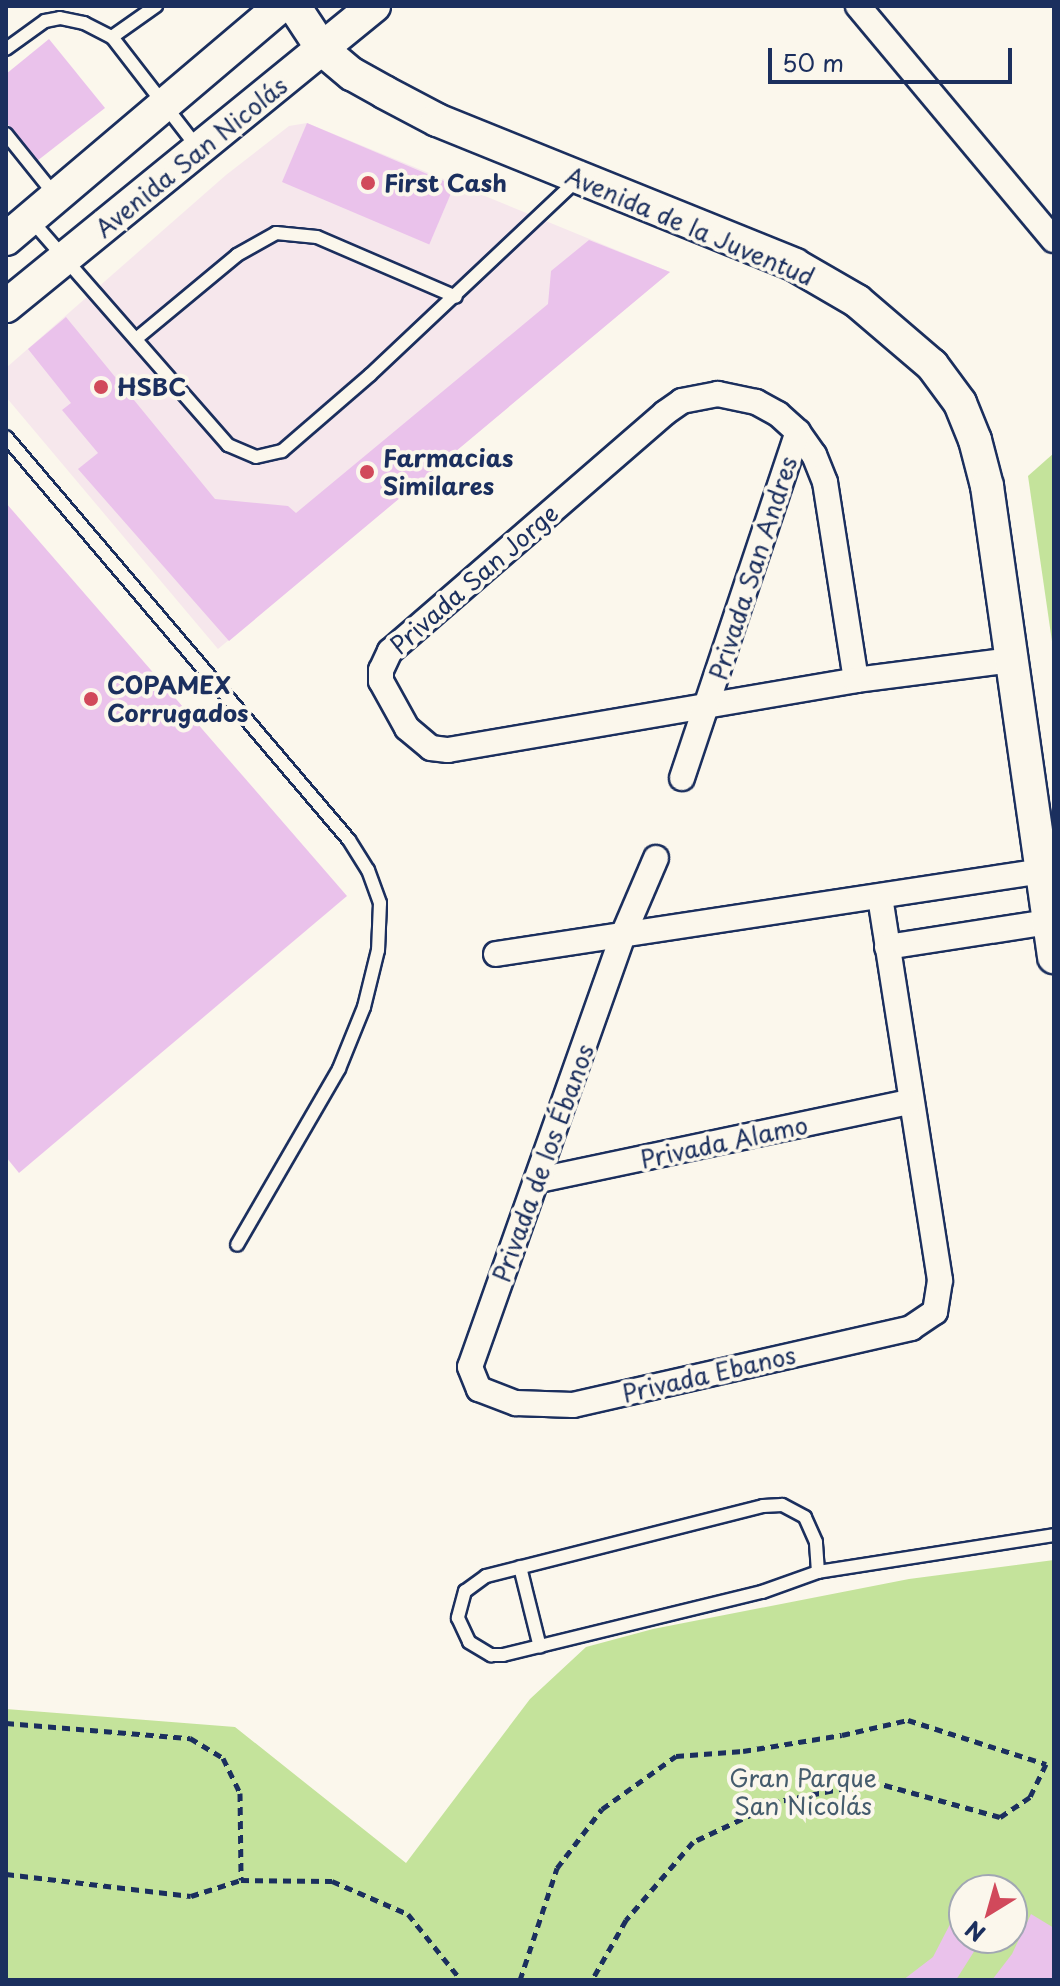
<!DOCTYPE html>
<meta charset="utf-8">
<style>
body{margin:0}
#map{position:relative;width:1060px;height:1986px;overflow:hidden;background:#fbf7ec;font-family:"Playpen Sans",sans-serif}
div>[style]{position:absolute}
.built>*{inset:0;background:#f6e7ec}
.green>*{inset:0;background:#c4e39b}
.building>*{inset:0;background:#eac2eb;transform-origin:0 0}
.path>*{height:5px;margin-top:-2.5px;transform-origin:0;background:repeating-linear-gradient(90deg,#1b2f5e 0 8px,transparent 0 14px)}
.roads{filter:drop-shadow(2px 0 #1b2f5e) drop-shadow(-2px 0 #1b2f5e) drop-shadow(0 2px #1b2f5e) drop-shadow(0 -2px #1b2f5e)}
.service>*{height:12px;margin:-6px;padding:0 6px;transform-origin:6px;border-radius:6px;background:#fbf7ec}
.minor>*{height:24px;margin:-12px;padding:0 12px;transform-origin:12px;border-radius:12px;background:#fbf7ec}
.tertiary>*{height:32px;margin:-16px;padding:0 16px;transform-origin:16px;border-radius:16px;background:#fbf7ec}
.dots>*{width:22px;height:22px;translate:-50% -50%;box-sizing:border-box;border:4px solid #fbf7ec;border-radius:50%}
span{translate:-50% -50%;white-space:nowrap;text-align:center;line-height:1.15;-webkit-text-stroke:8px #fbf7ec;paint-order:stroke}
.street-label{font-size:24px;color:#1b2f5e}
.poi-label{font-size:24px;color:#1b2f5e;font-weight:700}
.left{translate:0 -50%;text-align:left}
.park-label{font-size:24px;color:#455c6d}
.frame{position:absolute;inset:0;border:8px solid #1b2f5e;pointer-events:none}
.north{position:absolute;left:948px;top:1874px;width:80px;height:80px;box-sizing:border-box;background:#fbf7ec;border:2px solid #a1a7b3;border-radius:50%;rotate:217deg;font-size:22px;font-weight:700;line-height:32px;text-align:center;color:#1b2f5e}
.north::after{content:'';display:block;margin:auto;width:28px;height:36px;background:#d1495b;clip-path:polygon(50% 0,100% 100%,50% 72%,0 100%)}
.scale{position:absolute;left:768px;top:48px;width:244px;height:36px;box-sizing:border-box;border:4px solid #1b2f5e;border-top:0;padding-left:10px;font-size:24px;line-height:28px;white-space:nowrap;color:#1b2f5e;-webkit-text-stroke:6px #fbf7ec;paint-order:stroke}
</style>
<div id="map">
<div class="built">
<div style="clip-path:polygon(307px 123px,670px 272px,218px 649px,6px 397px,6px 368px,226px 175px,289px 126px)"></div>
</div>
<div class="green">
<div style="clip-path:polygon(1054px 453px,1054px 655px,1028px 476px)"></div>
<div style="clip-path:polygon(evenodd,1054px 1560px,1054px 1980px,6px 1980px,6px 1709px,235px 1727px,406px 1863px,530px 1699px,586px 1647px,653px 1629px,909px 1579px,1054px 1560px,964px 1890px,1012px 1890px,1012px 1938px,964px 1938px,964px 1890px)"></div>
</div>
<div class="building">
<div style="clip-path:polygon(49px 39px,105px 108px,37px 161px,6px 122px,6px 74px)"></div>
<div style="left:307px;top:123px;width:160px;height:64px;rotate:23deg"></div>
<div style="clip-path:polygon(589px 240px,670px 272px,229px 641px,78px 469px,98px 453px,62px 410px,71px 403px,28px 349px,66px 317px,215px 499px,288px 506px,296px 513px,548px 304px,551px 271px)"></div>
<div style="clip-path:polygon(6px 503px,347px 896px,19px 1173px,6px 1157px)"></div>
<div style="clip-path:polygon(961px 1903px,964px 1903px,964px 1938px,1004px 1938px,975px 1950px,956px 1980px,903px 1980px,933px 1957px)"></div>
<div style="clip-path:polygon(1031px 1914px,1054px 1928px,1054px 1980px,992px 1980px,1012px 1954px)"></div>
</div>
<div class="path">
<div style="left:6px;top:1723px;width:185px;rotate:4.7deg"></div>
<div style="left:190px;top:1738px;width:39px;rotate:31deg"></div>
<div style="left:223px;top:1758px;width:39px;rotate:64deg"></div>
<div style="left:240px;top:1793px;width:87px;rotate:89.3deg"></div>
<div style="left:6px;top:1874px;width:186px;rotate:6.8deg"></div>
<div style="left:191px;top:1896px;width:52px;rotate:-17.7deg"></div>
<div style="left:241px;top:1880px;width:91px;rotate:0.6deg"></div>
<div style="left:332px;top:1881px;width:83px;rotate:23.5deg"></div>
<div style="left:408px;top:1914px;width:85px;rotate:51.2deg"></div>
<div style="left:520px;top:1980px;width:118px;rotate:-71.7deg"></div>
<div style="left:557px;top:1868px;width:74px;rotate:-52.7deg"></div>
<div style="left:602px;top:1809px;width:91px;rotate:-35.6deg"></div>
<div style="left:676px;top:1756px;width:67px;rotate:-4.3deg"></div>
<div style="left:743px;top:1751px;width:100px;rotate:-9.2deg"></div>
<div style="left:842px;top:1735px;width:68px;rotate:-12.8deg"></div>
<div style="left:908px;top:1720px;width:145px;rotate:17.7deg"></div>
<div style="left:1046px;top:1764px;width:37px;rotate:116deg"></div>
<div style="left:1030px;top:1797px;width:36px;rotate:146deg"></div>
<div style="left:1000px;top:1817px;width:131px;rotate:-164.5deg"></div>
<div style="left:874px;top:1782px;width:96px;rotate:168.6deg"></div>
<div style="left:780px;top:1801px;width:96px;rotate:154.8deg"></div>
<div style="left:693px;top:1842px;width:103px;rotate:130.7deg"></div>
<div style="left:626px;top:1920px;width:69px;rotate:119.5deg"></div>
</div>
<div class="roads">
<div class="service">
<div style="left:112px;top:37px;width:54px;rotate:-35.2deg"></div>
<div style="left:6px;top:49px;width:48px;rotate:-35.7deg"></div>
<div style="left:45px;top:21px;width:15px;rotate:-11deg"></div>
<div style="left:60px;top:18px;width:25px;rotate:12deg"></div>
<div style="left:84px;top:23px;width:31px;rotate:27deg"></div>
<div style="left:112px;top:37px;width:139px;rotate:52.3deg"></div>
<div style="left:6px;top:134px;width:77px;rotate:51.3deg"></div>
<div style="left:32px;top:221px;width:298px;rotate:48.8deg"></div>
<div style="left:228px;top:445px;width:30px;rotate:23deg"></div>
<div style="left:256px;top:457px;width:27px;rotate:-13deg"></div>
<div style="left:282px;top:451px;width:116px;rotate:-40.8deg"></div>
<div style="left:370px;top:375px;width:286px;rotate:-43.3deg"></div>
<div style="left:136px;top:339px;width:131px;rotate:-39.7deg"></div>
<div style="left:237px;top:255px;width:45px;rotate:-29.4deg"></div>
<div style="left:276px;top:233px;width:41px;rotate:5.6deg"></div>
<div style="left:317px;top:237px;width:151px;rotate:23.3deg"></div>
<div style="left:6px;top:437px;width:529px;rotate:49.6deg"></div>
<div style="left:349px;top:840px;width:36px;rotate:58deg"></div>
<div style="left:368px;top:870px;width:35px;rotate:70deg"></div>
<div style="left:380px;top:903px;width:47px;rotate:92.4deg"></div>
<div style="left:378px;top:950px;width:59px;rotate:103.8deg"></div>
<div style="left:364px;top:1007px;width:67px;rotate:112deg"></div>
<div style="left:339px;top:1069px;width:203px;rotate:120.1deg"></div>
<div style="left:520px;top:1567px;width:82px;rotate:76deg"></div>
<div style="left:818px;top:1572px;width:30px;rotate:-94deg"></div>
<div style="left:816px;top:1542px;width:27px;rotate:-114deg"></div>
<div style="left:805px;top:1517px;width:26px;rotate:-152deg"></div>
<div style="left:782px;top:1505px;width:19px;rotate:177deg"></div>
<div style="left:763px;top:1506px;width:286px;rotate:165.8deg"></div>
<div style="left:486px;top:1576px;width:26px;rotate:144deg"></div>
<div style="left:465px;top:1591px;width:28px;rotate:105deg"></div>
<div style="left:458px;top:1618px;width:26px;rotate:65deg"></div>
<div style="left:469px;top:1642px;width:26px;rotate:31deg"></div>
<div style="left:491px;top:1655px;width:12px"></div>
<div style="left:503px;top:1655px;width:267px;rotate:-13.7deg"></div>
<div style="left:762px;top:1592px;width:59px;rotate:-19.7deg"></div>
<div style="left:818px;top:1572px;width:239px;rotate:-8.9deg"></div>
</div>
<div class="minor">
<div style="left:858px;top:6px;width:305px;rotate:50.1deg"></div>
<div style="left:856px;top:680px;width:200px;rotate:-98.9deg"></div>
<div style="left:825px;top:482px;width:29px;rotate:-112deg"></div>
<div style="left:814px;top:455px;width:28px;rotate:-125deg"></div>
<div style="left:798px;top:432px;width:27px;rotate:-138deg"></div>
<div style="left:778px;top:414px;width:25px;rotate:-151deg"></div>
<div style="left:756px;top:402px;width:39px;rotate:-168deg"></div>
<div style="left:718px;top:394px;width:37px;rotate:169deg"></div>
<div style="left:682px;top:401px;width:21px;rotate:145deg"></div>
<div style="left:665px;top:413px;width:364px;rotate:139.1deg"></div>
<div style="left:390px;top:651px;width:21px;rotate:115deg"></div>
<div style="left:381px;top:670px;width:11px;rotate:90deg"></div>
<div style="left:381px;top:681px;width:54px;rotate:61deg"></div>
<div style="left:407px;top:728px;width:31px;rotate:40deg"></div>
<div style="left:431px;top:748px;width:17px;rotate:7deg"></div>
<div style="left:448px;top:750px;width:414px;rotate:-9.7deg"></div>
<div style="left:856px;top:680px;width:157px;rotate:-7.3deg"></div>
<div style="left:682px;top:778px;width:365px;rotate:-71.5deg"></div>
<div style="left:656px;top:858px;width:84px;rotate:113.2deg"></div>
<div style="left:623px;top:935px;width:458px;rotate:109.5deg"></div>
<div style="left:470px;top:1367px;width:24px;rotate:68deg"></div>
<div style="left:479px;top:1389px;width:40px;rotate:21deg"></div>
<div style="left:516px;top:1403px;width:57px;rotate:2deg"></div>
<div style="left:573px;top:1405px;width:347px;rotate:-12.8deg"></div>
<div style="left:911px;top:1328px;width:29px;rotate:-34deg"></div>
<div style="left:935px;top:1312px;width:32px;rotate:-81deg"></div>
<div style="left:940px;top:1280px;width:388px;rotate:-98.9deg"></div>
<div style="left:887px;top:947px;width:164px;rotate:-8.8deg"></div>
<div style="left:496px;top:954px;width:552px;rotate:-8.64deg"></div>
<div style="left:539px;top:1180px;width:378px;rotate:-11.9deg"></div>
</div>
<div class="tertiary">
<div style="left:294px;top:6px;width:53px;rotate:56.6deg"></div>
<div style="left:323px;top:50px;width:38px;rotate:40deg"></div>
<div style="left:352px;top:74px;width:37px;rotate:29deg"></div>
<div style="left:384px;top:92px;width:60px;rotate:27.8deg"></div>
<div style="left:437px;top:120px;width:386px;rotate:22deg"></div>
<div style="left:795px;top:265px;width:72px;rotate:30.1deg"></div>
<div style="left:857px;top:301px;width:99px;rotate:40.5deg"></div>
<div style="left:932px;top:365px;width:47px;rotate:53.6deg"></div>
<div style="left:960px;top:403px;width:40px;rotate:68deg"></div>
<div style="left:975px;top:440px;width:48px;rotate:75.4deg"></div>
<div style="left:987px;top:486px;width:476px;rotate:81.9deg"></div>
<div style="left:6px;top:239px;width:360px;rotate:-40.3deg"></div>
<div style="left:6px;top:306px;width:475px;rotate:-39.2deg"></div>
</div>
</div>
<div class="dots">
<div style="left:368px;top:183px;background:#d1495b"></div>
<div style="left:101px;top:387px;background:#d1495b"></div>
<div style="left:367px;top:472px;background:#d1495b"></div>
<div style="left:91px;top:699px;background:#d1495b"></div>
</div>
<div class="street-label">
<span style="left:191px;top:157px;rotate:-39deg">Avenida San Nicolás</span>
<span style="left:690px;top:226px;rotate:23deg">Avenida de la Juventud</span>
<span style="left:753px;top:568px;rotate:-72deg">Privada San Andres</span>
<span style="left:474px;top:579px;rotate:-41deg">Privada San Jorge</span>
<span style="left:724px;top:1142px;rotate:-12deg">Privada Alamo</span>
<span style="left:543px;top:1163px;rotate:-70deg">Privada de los Ébanos</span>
<span style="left:709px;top:1374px;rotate:-13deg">Privada Ebanos</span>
</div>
<div class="poi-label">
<span class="left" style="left:384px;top:183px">First Cash</span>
<span class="left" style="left:117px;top:387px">HSBC</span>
<span class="left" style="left:383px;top:472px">Farmacias<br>Similares</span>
<span class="left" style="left:107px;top:699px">COPAMEX<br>Corrugados</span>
</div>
<div class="park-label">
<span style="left:803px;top:1792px">Gran Parque<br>San Nicolás</span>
</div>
<div class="frame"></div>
<div class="north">N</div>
<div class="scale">50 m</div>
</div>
